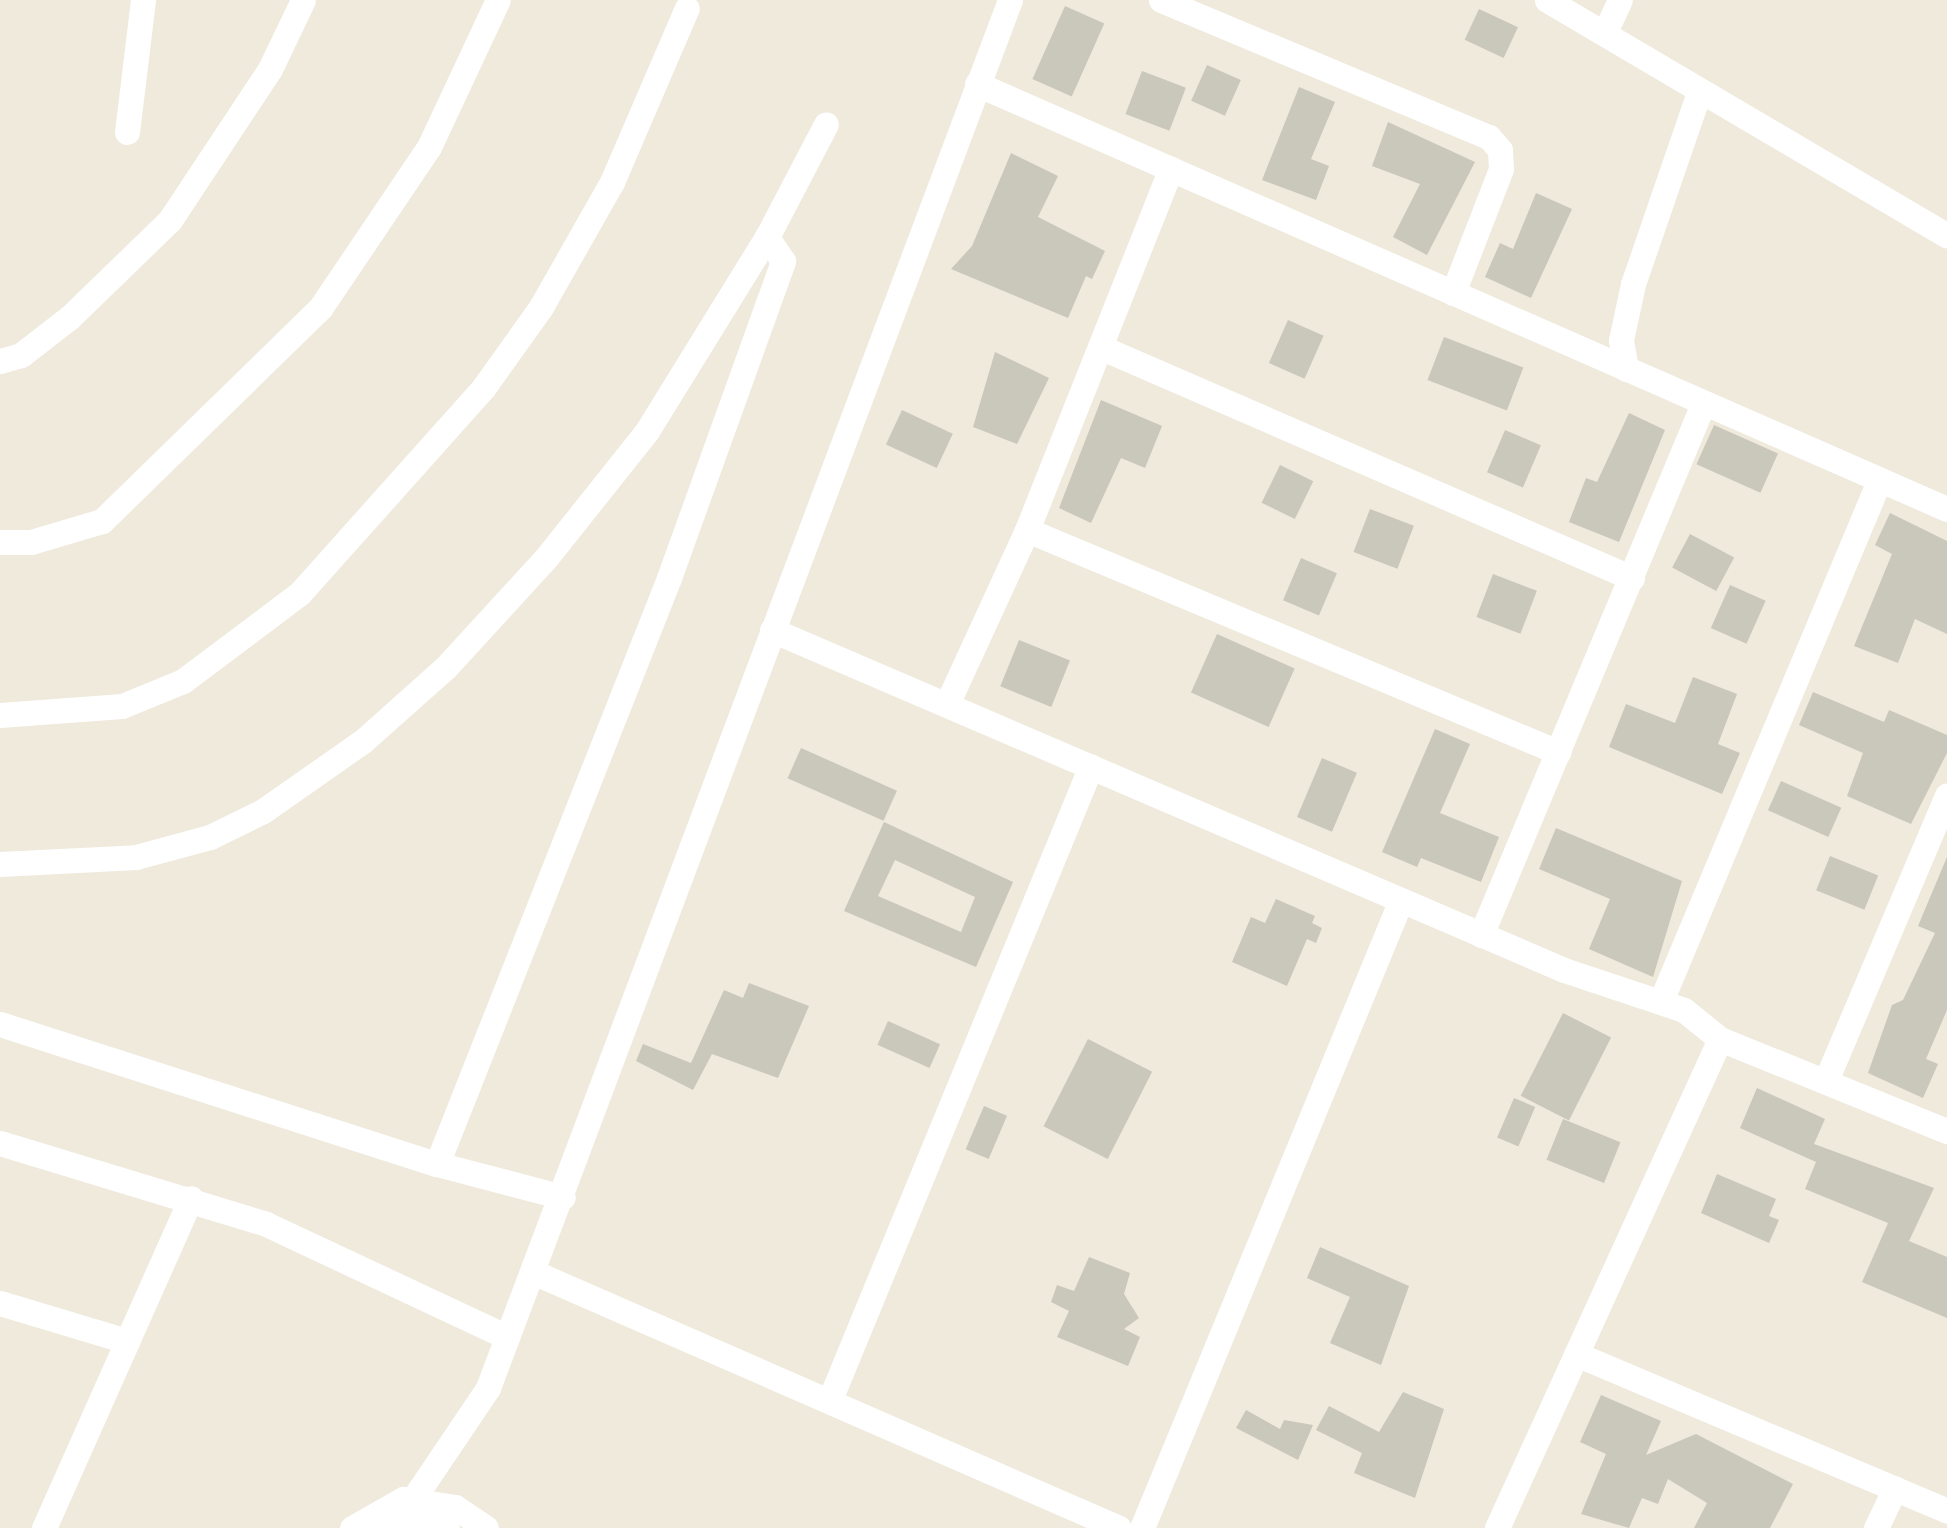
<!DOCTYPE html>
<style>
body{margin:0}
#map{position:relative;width:1947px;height:1528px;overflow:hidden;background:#efeadc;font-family:Roboto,sans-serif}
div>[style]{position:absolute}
.building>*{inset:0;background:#cac7bb;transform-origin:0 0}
.minor>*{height:25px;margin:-12.5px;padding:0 12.5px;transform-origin:12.5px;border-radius:12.5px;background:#fff}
span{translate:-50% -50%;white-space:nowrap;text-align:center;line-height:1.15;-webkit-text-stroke:8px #fff;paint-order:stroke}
</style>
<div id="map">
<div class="building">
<div style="left:1065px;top:6px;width:43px;height:80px;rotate:24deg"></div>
<div style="left:1479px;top:9px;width:43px;height:34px;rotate:25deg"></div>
<div style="left:1207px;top:65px;width:37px;height:39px;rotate:24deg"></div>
<div style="left:1142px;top:71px;width:47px;height:46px;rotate:21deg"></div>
<div style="clip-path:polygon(1299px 87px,1335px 102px,1311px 159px,1329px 166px,1316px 200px,1262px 180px)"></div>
<div style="clip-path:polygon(1388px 122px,1475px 162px,1427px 255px,1393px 237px,1420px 184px,1372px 166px)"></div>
<div style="clip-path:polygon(1011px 153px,1058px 176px,1038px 217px,1105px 251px,1092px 279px,1086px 276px,1068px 318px,951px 269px,972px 246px)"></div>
<div style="clip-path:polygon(1536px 193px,1572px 209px,1531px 298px,1485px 277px,1500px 243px,1513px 249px)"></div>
<div style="left:1288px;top:320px;width:39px;height:47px;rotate:24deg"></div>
<div style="left:1444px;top:337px;width:85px;height:46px;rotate:21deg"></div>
<div style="clip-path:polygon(995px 352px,1049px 378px,1017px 444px,973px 427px)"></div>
<div style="clip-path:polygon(1101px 400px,1162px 426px,1145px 468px,1121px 458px,1091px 523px,1059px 508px)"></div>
<div style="left:902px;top:410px;width:56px;height:38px;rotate:25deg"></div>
<div style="clip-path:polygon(1629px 413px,1665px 430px,1619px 542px,1569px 522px,1586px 478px,1597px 482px)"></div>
<div style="left:1714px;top:425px;width:70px;height:43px;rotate:24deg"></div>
<div style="left:1505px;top:430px;width:39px;height:46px;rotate:23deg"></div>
<div style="left:1280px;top:465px;width:37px;height:42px;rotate:26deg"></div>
<div style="left:1370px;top:509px;width:47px;height:46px;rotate:21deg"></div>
<div style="clip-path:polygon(1890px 513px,1947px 541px,1947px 634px,1915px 619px,1898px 663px,1854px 646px,1892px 554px,1875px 545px)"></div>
<div style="left:1690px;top:534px;width:50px;height:38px;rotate:28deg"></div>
<div style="left:1301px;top:558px;width:39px;height:46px;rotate:23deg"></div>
<div style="left:1493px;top:574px;width:47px;height:46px;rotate:21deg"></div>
<div style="left:1730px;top:585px;width:39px;height:47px;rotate:24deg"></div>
<div style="left:1217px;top:634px;width:85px;height:64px;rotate:24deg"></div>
<div style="left:1019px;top:640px;width:55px;height:50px;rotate:22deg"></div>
<div style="clip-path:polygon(1693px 677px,1737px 694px,1718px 744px,1740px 753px,1722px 794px,1609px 747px,1626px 704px,1675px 723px)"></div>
<div style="clip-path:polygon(1813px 692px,1884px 722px,1889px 710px,1947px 735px,1947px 753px,1911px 824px,1847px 796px,1863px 753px,1799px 725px)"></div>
<div style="clip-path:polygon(1435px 729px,1470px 744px,1440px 813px,1499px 837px,1481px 882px,1421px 858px,1417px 867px,1382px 852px)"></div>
<div style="left:801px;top:748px;width:105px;height:33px;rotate:24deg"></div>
<div style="left:1322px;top:758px;width:38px;height:64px;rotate:23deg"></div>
<div style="left:1781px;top:781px;width:66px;height:32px;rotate:24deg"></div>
<div style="clip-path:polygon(evenodd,884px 822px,1013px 882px,976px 967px,844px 911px,884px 822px,895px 860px,975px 897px,961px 932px,878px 896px,895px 860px)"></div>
<div style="clip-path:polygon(1556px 828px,1682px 881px,1653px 977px,1589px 949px,1610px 899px,1539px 869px)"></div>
<div style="left:1830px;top:856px;width:52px;height:37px;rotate:22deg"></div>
<div style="clip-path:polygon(1947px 857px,1947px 1010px,1926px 1059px,1938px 1064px,1923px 1098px,1868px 1073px,1892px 1005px,1903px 1000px,1935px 933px,1918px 926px)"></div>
<div style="clip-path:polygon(1276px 899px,1315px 916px,1312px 923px,1322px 928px,1316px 943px,1307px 939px,1287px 986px,1232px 962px,1251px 917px,1265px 923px)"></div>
<div style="clip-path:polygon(749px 983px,809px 1006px,778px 1078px,712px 1054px,693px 1090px,636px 1061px,643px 1044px,691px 1063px,724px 990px,743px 998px)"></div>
<div style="left:1563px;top:1013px;width:54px;height:93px;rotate:27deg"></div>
<div style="left:888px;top:1021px;width:57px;height:26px;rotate:24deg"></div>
<div style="left:1088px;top:1039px;width:72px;height:98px;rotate:27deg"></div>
<div style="clip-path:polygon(1757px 1088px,1825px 1119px,1814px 1144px,1934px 1188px,1909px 1241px,1947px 1257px,1947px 1318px,1862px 1282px,1888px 1223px,1805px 1189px,1816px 1162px,1740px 1128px)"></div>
<div style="left:1514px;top:1098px;width:23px;height:43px;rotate:23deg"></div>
<div style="left:984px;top:1106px;width:25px;height:47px;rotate:23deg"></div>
<div style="left:1563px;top:1119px;width:62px;height:44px;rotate:22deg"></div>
<div style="clip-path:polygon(1717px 1174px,1776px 1199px,1769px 1216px,1779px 1220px,1769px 1243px,1701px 1213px)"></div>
<div style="clip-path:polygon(1320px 1247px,1409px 1286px,1381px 1365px,1330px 1343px,1350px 1297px,1307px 1278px)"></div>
<div style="clip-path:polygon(1089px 1257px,1130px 1273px,1124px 1294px,1139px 1318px,1124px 1329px,1140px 1337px,1128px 1366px,1057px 1337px,1069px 1311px,1051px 1302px,1057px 1285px,1074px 1291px)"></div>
<div style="clip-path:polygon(1403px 1392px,1444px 1409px,1415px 1498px,1354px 1473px,1362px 1453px,1316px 1430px,1329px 1406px,1379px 1432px)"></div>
<div style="clip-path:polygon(1601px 1395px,1661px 1421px,1646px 1455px,1696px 1434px,1793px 1484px,1770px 1528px,1694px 1528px,1707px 1503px,1668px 1479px,1658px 1504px,1642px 1498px,1629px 1528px,1581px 1514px,1606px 1454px,1580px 1442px)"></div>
<div style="clip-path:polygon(1246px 1410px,1280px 1429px,1284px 1420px,1313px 1425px,1298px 1460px,1236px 1428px)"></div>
</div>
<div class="minor">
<div style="left:1161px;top:0;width:355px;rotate:22.7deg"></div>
<div style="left:1489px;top:137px;width:17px;rotate:50deg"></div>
<div style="left:1500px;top:150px;width:19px;rotate:87deg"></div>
<div style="left:1501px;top:169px;width:133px;rotate:111.2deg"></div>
<div style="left:1547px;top:0;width:464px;rotate:30.5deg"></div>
<div style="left:1605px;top:32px;width:35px;rotate:-65deg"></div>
<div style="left:977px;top:84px;width:1059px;rotate:23.66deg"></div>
<div style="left:127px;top:132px;width:133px;rotate:-83.1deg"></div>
<div style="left:1100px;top:347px;width:580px;rotate:23.47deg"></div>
<div style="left:0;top:361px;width:22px;rotate:-16deg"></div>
<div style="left:21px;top:355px;width:62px;rotate:-37.8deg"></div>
<div style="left:70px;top:317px;width:139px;rotate:-44.1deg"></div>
<div style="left:170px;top:220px;width:181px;rotate:-56.5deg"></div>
<div style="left:270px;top:69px;width:76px;rotate:-64.4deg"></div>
<div style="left:1626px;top:369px;width:29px;rotate:-100deg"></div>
<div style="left:1621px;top:340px;width:57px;rotate:-77.9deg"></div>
<div style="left:1633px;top:284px;width:203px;rotate:-71deg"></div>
<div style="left:1027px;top:530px;width:576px;rotate:22.69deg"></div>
<div style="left:0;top:542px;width:31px"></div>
<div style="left:31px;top:542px;width:74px;rotate:-16.5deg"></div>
<div style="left:102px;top:521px;width:306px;rotate:-44.3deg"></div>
<div style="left:321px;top:307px;width:193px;rotate:-56deg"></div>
<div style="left:429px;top:147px;width:162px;rotate:-64.9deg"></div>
<div style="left:772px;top:630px;width:862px;rotate:23.23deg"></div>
<div style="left:1564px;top:970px;width:126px;rotate:18.4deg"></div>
<div style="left:1684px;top:1010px;width:46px;rotate:38.9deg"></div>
<div style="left:1720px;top:1039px;width:245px;rotate:22.1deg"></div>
<div style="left:947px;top:704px;width:192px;rotate:-65.3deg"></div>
<div style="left:1027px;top:530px;width:389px;rotate:-68.3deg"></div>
<div style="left:0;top:715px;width:122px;rotate:-4.2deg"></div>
<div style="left:122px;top:706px;width:66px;rotate:-22.3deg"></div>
<div style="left:183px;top:681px;width:146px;rotate:-36.9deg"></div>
<div style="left:300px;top:593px;width:276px;rotate:-48.2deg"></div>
<div style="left:484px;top:387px;width:98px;rotate:-54.5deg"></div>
<div style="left:541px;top:307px;width:144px;rotate:-60.4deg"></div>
<div style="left:612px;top:182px;width:189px;rotate:-66.7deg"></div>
<div style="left:0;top:864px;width:136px;rotate:-2.9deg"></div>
<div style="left:136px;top:857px;width:77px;rotate:-15.1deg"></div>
<div style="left:210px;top:837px;width:59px;rotate:-26.1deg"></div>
<div style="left:263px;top:811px;width:122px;rotate:-35deg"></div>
<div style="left:363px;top:741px;width:111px;rotate:-41.7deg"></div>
<div style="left:446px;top:667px;width:148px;rotate:-47.5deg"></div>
<div style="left:546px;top:558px;width:162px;rotate:-51.5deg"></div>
<div style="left:647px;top:431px;width:228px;rotate:-58.3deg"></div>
<div style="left:767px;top:237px;width:127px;rotate:-62.4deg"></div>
<div style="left:1481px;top:935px;width:576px;rotate:-67.31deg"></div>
<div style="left:1661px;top:1001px;width:564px;rotate:-67.26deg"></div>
<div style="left:0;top:1024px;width:459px;rotate:17.8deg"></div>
<div style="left:437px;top:1164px;width:130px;rotate:14.7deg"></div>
<div style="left:1827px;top:1078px;width:307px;rotate:-67deg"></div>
<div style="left:0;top:1143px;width:278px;rotate:16.9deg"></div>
<div style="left:266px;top:1224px;width:266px;rotate:25.1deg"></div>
<div style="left:437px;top:1164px;width:630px;rotate:-68.4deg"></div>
<div style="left:669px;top:578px;width:337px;rotate:-70.2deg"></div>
<div style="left:783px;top:261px;width:29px;rotate:-124deg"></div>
<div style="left:533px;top:1272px;width:639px;rotate:23.6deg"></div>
<div style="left:0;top:1303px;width:133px;rotate:16.7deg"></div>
<div style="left:1576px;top:1354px;width:403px;rotate:22.9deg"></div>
<div style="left:831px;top:1397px;width:682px;rotate:-67.61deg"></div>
<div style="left:397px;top:1523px;width:163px;rotate:-56deg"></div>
<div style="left:488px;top:1388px;width:1483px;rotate:-69.39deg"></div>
<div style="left:44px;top:1528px;width:361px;rotate:-66deg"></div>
<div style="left:352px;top:1528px;width:59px;rotate:-29.6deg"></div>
<div style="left:403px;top:1499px;width:53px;rotate:8.7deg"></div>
<div style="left:455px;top:1507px;width:37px;rotate:34deg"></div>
<div style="left:388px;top:1528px;width:28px;rotate:-19deg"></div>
<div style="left:414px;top:1519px;width:34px;rotate:15deg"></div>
<div style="left:1142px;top:1528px;width:679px;rotate:-67.59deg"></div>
<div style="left:1497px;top:1528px;width:537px;rotate:-65.49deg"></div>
<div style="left:1876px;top:1528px;width:44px;rotate:-64.6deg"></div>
</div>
</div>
